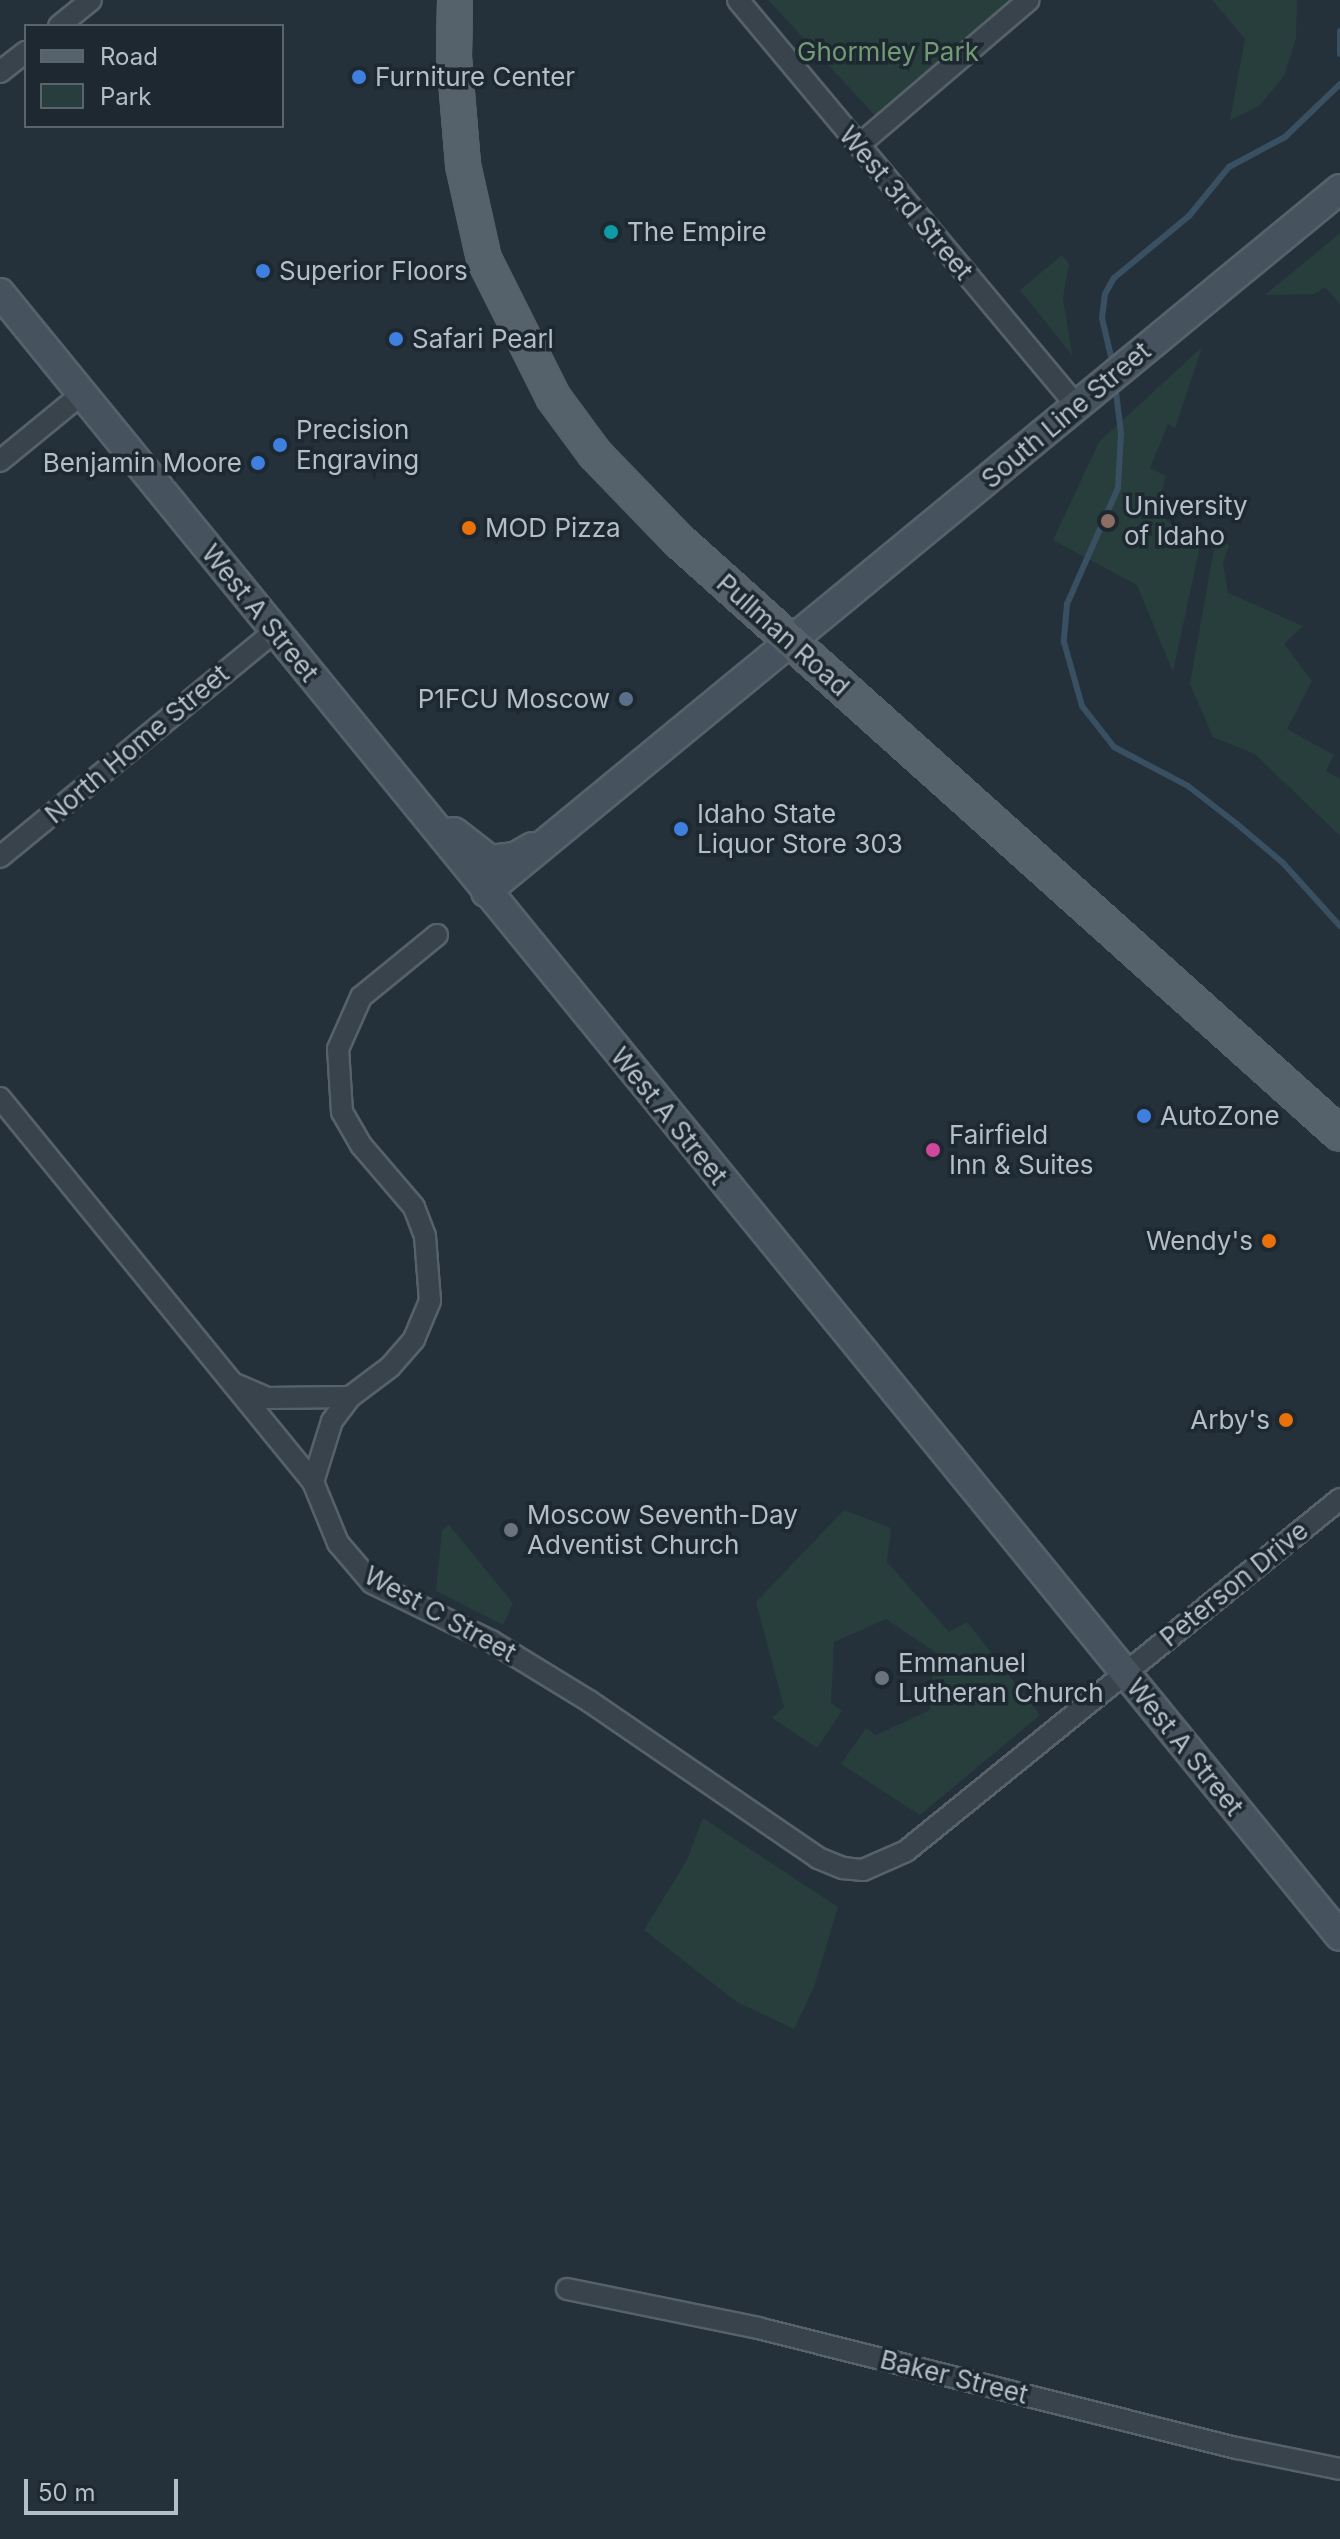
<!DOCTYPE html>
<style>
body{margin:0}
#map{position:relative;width:1340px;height:2539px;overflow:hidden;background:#24313b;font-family:Inter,sans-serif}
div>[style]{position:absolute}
.green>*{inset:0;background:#273e3c}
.stream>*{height:6px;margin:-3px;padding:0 3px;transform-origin:3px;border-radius:3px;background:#385061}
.roads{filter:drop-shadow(2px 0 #566169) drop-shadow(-2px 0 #566169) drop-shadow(0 2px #566169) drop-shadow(0 -2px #566169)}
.street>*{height:20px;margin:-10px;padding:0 10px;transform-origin:10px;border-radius:10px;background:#38434b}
.secondary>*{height:28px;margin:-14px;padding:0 14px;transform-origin:14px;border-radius:14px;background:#46535e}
.primary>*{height:32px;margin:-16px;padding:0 16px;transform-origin:16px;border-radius:16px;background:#56626b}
.dots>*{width:22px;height:22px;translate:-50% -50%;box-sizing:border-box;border:4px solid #1d2830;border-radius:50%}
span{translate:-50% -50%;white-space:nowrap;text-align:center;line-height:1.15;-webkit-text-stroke:7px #1d2830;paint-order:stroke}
.park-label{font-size:26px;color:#729c75}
.poi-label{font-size:26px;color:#b3bec7}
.left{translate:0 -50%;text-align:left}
.right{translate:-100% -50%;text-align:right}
.street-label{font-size:26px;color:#b3bec7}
.legend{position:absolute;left:24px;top:24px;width:260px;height:104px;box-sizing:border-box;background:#1d2830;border:2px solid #59646c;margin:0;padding:10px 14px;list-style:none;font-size:24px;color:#b3bec7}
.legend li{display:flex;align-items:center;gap:16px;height:40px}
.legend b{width:40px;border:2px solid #59646c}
.scale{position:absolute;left:24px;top:2479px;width:154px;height:36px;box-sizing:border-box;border:4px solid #b3bec7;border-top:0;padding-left:10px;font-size:24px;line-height:28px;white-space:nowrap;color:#b3bec7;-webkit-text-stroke:6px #1d2830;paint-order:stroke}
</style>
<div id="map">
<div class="green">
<div style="clip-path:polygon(768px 0,1029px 0,883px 124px)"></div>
<div style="clip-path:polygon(1212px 0,1297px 0,1296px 38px,1284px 76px,1259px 106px,1230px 120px,1245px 39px)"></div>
<div style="clip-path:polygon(1340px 233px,1340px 304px,1325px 287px,1314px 294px,1265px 295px)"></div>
<div style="clip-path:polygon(1062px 255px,1069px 264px,1063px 298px,1072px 355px,1020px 290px)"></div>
<div style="clip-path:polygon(1202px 347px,1175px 428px,1168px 424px,1150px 468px,1166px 476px,1158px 505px,1166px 520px,1201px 541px,1173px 672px,1137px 585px,1053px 540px,1099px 442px)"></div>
<div style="clip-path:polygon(1216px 537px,1229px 545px,1223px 564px,1228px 593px,1303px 626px,1284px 644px,1312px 681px,1287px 729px,1334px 755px,1326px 771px,1340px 779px,1340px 836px,1255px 754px,1213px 737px,1190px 684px)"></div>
<div style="clip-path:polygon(844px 1510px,891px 1528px,887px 1562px,949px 1632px,967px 1622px,1040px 1715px,920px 1815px,841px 1764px,866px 1728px,876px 1735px,930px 1710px,935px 1652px,886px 1619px,834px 1642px,831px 1703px,842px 1711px,817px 1748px,772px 1718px,784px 1707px,756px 1602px)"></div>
<div style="clip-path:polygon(449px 1525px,513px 1603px,503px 1625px,436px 1591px,442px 1530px)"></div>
<div style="clip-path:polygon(703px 1818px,838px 1907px,814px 1987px,794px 2029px,737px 2002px,644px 1930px,687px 1860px)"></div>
</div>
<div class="stream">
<div style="left:1340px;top:31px;width:23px;rotate:90deg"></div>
<div style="left:1113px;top:365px;width:48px;rotate:-103.2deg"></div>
<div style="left:1102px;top:318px;width:24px;rotate:-83deg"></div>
<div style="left:1105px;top:294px;width:18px;rotate:-61deg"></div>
<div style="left:1114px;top:278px;width:97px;rotate:-39.6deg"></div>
<div style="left:1189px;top:216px;width:63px;rotate:-50.8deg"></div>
<div style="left:1229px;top:167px;width:64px;rotate:-28.2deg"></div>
<div style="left:1285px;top:137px;width:76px;rotate:-43.9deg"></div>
<div style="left:1115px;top:384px;width:49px;rotate:83deg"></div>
<div style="left:1121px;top:433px;width:55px;rotate:93.1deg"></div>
<div style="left:1118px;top:488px;width:127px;rotate:113.7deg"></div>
<div style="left:1067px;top:604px;width:38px;rotate:95deg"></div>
<div style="left:1064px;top:642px;width:66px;rotate:74.3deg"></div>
<div style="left:1082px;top:706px;width:52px;rotate:52deg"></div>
<div style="left:1114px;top:747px;width:84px;rotate:27.8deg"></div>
<div style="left:1188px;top:786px;width:62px;rotate:37.8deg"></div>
<div style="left:1237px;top:824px;width:60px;rotate:40.3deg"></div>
<div style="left:1283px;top:863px;width:85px;rotate:47.9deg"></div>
</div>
<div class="roads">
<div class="street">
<div style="left:738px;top:0;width:528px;rotate:50.15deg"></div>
<div style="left:59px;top:26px;width:41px;rotate:-39.1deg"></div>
<div style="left:0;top:72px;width:33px;rotate:-38deg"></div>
<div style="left:859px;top:145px;width:223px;rotate:-40.5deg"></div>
<div style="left:0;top:461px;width:106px;rotate:-39.3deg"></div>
<div style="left:0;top:857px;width:356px;rotate:-39.4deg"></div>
<div style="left:0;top:1098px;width:495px;rotate:50.8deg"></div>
<div style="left:313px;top:1482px;width:66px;rotate:67.7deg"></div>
<div style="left:338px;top:1543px;width:52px;rotate:49.6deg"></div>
<div style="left:372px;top:1583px;width:132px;rotate:26deg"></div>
<div style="left:491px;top:1641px;width:115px;rotate:31.5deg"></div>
<div style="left:589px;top:1701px;width:278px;rotate:34.4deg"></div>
<div style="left:818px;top:1858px;width:27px;rotate:22deg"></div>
<div style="left:843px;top:1868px;width:20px;rotate:6deg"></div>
<div style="left:863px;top:1870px;width:47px;rotate:-23.8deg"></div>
<div style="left:906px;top:1851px;width:559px;rotate:-39.04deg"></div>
<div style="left:237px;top:1385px;width:33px;rotate:23deg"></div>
<div style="left:267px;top:1398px;width:83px;rotate:-0.7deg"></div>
<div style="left:313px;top:1482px;width:64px;rotate:-72.7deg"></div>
<div style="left:332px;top:1421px;width:30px;rotate:-53deg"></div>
<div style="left:350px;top:1397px;width:50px;rotate:-36.9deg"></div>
<div style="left:390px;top:1367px;width:37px;rotate:-49deg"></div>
<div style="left:414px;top:1339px;width:41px;rotate:-67.2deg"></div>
<div style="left:430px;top:1301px;width:65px;rotate:-94.4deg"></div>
<div style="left:425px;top:1236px;width:31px;rotate:-111deg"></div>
<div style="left:414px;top:1207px;width:82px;rotate:-130.5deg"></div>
<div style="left:361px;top:1145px;width:38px;rotate:-120deg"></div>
<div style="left:342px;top:1112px;width:63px;rotate:-93.6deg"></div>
<div style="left:338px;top:1049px;width:57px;rotate:-66.1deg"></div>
<div style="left:361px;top:997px;width:98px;rotate:-39.2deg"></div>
<div style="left:567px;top:2289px;width:195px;rotate:11.5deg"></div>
<div style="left:758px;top:2328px;width:494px;rotate:14.1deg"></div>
<div style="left:1237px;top:2448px;width:105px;rotate:11.5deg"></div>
</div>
<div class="secondary">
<div style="left:0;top:293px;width:2120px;rotate:50.8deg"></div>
<div style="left:454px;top:832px;width:46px;rotate:37.9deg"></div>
<div style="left:490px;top:860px;width:25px;rotate:-7deg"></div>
<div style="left:515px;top:857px;width:20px;rotate:-30deg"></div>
<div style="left:486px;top:892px;width:1106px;rotate:-39.46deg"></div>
</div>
<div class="primary">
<div style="left:455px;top:0;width:57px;rotate:91deg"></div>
<div style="left:454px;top:57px;width:108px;rotate:85.2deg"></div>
<div style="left:463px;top:165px;width:96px;rotate:77.4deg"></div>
<div style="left:484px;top:259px;width:154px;rotate:63.4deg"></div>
<div style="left:553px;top:397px;width:71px;rotate:53.6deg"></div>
<div style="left:595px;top:454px;width:120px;rotate:46deg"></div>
<div style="left:678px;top:540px;width:889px;rotate:41.9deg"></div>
</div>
</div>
<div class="dots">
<div style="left:359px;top:77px;background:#3f7fe0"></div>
<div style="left:611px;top:232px;background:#0f9aa8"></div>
<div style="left:263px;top:271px;background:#3f7fe0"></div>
<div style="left:396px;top:339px;background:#3f7fe0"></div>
<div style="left:280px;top:445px;background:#3f7fe0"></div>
<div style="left:258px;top:463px;background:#3f7fe0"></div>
<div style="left:1108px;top:521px;background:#8d6e63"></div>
<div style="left:469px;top:528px;background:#e8710a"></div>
<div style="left:626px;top:699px;background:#5c6f8a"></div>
<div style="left:681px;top:829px;background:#3f7fe0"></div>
<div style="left:1144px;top:1116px;background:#3f7fe0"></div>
<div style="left:933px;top:1150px;background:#d1479c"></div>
<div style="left:1269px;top:1241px;background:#e8710a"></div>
<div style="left:1286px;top:1420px;background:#e8710a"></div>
<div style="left:511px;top:1530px;background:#6b7280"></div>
<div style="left:882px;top:1678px;background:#6b7280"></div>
</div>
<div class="park-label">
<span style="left:888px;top:52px">Ghormley Park</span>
</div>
<div class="poi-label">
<span class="left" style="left:375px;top:77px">Furniture Center</span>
<span class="left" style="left:627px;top:232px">The Empire</span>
<span class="left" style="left:279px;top:271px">Superior Floors</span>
<span class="left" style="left:412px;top:339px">Safari Pearl</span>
<span class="left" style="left:296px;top:445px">Precision<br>Engraving</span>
<span class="right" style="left:242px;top:463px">Benjamin Moore</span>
<span class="left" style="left:1124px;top:521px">University<br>of Idaho</span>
<span class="left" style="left:485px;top:528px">MOD Pizza</span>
<span class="right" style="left:610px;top:699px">P1FCU Moscow</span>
<span class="left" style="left:697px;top:829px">Idaho State<br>Liquor Store 303</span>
<span class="left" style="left:1160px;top:1116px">AutoZone</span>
<span class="left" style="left:949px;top:1150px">Fairfield<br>Inn &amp; Suites</span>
<span class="right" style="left:1253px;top:1241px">Wendy's</span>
<span class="right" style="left:1270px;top:1420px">Arby's</span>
<span class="left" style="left:527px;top:1530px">Moscow Seventh-Day<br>Adventist Church</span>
<span class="left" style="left:898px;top:1678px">Emmanuel<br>Lutheran Church</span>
</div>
<div class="street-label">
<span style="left:906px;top:203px;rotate:50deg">West 3rd Street</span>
<span style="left:1066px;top:415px;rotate:-40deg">South Line Street</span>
<span style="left:260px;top:613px;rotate:51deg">West A Street</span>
<span style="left:783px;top:635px;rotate:42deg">Pullman Road</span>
<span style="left:137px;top:744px;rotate:-40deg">North Home Street</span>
<span style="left:669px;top:1116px;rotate:51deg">West A Street</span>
<span style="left:1234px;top:1584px;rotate:-39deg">Peterson Drive</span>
<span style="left:440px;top:1614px;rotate:29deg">West C Street</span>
<span style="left:1185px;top:1747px;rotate:51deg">West A Street</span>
<span style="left:954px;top:2377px;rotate:14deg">Baker Street</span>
</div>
<ul class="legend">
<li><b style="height:10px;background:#56626b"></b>Road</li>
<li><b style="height:22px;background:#273e3c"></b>Park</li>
</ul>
<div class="scale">50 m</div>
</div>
